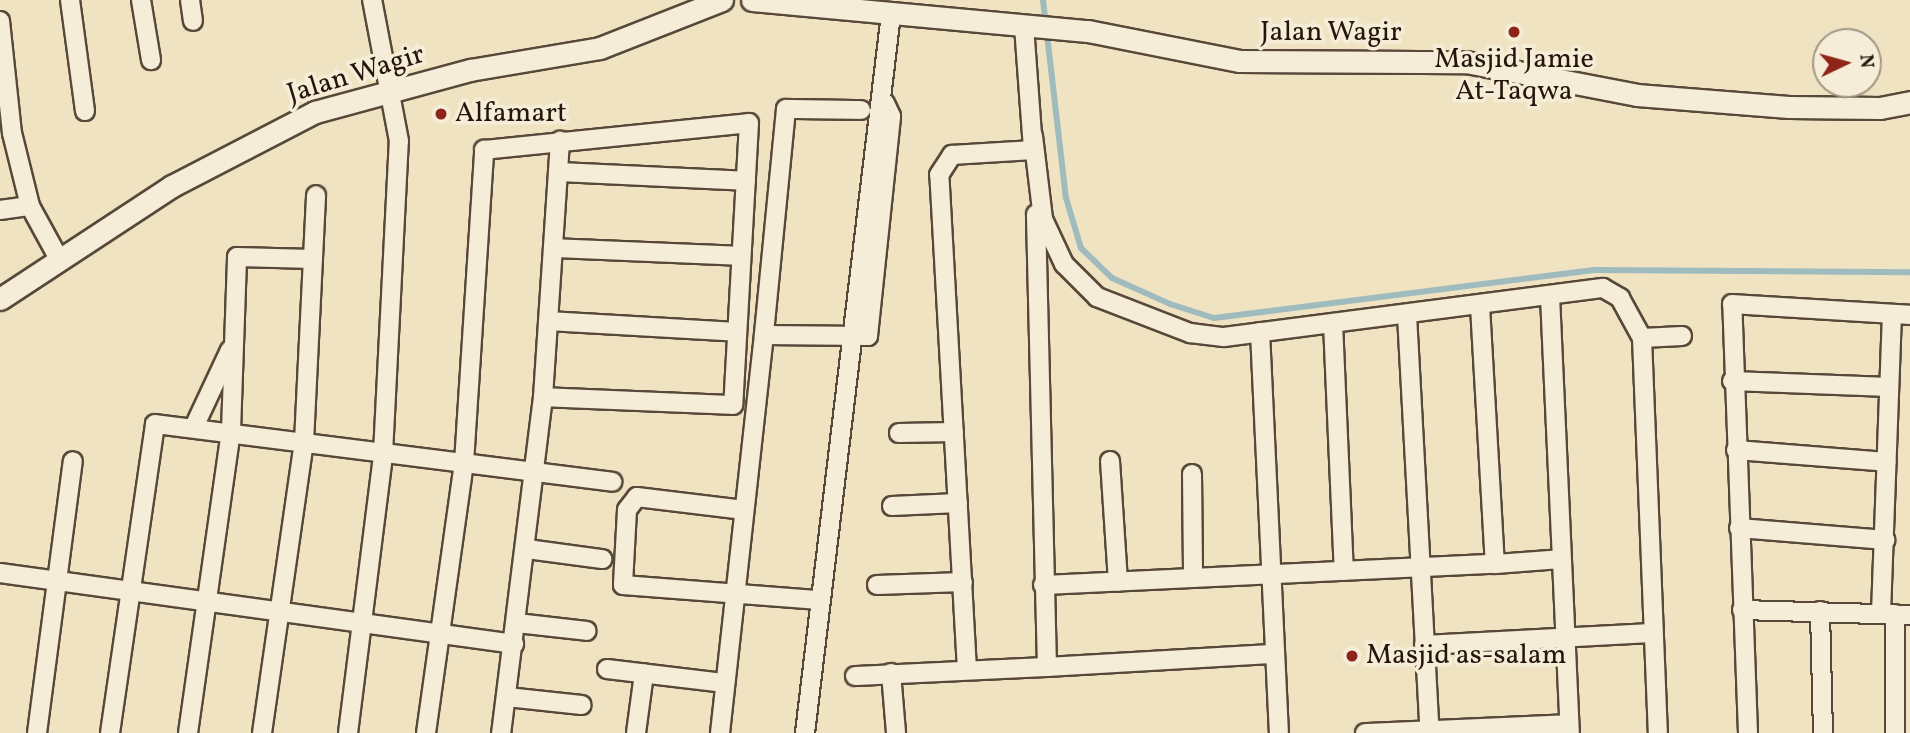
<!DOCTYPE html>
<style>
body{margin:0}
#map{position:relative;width:1910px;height:733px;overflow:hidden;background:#efe3c2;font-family:Vollkorn,serif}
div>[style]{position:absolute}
.stream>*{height:6px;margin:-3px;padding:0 3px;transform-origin:3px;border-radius:3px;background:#9fbbbe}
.roads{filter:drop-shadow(2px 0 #584839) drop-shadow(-2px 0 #584839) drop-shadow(0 2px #584839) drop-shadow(0 -2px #584839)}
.minor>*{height:18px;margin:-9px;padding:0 9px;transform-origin:9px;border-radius:9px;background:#f5edd7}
.tertiary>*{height:21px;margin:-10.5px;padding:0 10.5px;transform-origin:10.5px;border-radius:10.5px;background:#f5edd7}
.dots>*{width:19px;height:19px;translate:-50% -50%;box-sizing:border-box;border:4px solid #f5edd7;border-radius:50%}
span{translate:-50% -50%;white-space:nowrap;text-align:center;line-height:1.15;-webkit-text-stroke:7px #f5edd7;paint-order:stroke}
.street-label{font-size:28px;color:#25150b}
.poi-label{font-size:28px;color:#25150b}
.left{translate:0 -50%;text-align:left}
.north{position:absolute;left:1812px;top:28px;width:70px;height:70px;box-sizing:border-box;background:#f5edd7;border:2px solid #a29785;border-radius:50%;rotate:85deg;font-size:19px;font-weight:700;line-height:28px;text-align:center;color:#25150b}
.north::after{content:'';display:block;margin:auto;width:24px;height:32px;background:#8f2418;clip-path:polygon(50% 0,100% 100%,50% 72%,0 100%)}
</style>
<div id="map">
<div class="stream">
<div style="left:1043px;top:0;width:199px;rotate:83.4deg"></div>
<div style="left:1066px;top:198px;width:52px;rotate:73.3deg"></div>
<div style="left:1081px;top:248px;width:43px;rotate:44.1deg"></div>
<div style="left:1112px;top:278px;width:64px;rotate:24.1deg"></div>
<div style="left:1170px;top:304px;width:46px;rotate:17.7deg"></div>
<div style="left:1214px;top:318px;width:385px;rotate:-7.2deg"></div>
<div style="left:1596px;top:270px;width:314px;rotate:0.4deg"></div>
</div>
<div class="roads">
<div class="minor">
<div style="left:70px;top:0;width:112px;rotate:82.3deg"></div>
<div style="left:141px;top:0;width:61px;rotate:80.5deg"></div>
<div style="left:190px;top:0;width:21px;rotate:82deg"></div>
<div style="left:0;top:21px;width:113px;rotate:83.9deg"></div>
<div style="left:12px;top:133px;width:75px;rotate:76.1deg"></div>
<div style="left:30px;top:206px;width:60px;rotate:61.3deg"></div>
<div style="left:1024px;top:26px;width:122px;rotate:85.8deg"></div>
<div style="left:861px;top:110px;width:75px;rotate:-179.2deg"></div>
<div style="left:786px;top:109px;width:227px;rotate:95.6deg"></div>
<div style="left:764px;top:335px;width:104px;rotate:0.6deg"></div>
<div style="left:868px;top:336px;width:221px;rotate:-84deg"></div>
<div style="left:891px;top:116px;width:14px;rotate:-115deg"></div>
<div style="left:1033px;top:136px;width:84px;rotate:83.1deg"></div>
<div style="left:1043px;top:219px;width:50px;rotate:65deg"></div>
<div style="left:1064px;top:264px;width:47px;rotate:45deg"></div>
<div style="left:1097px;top:297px;width:100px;rotate:21.2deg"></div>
<div style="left:1190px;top:333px;width:34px;rotate:7deg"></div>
<div style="left:1224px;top:337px;width:382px;rotate:-7.4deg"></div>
<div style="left:1603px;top:288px;width:20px;rotate:30deg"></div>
<div style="left:1620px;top:298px;width:46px;rotate:61.2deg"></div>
<div style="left:1642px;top:338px;width:395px;rotate:87.7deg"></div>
<div style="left:558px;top:172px;width:188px;rotate:2.7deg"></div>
<div style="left:0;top:210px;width:30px;rotate:-8deg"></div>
<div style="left:553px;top:248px;width:188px;rotate:2.4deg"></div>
<div style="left:1550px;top:296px;width:437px;rotate:87.4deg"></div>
<div style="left:1480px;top:306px;width:258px;rotate:86.7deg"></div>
<div style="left:1495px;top:564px;width:66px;rotate:-4.3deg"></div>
<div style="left:1407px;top:315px;width:419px;rotate:86.9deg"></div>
<div style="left:548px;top:321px;width:189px;rotate:3.3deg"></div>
<div style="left:1333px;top:323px;width:248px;rotate:87.5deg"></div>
<div style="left:1260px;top:332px;width:401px;rotate:87.3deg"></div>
<div style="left:1642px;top:338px;width:40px;rotate:-2.9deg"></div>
<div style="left:1732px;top:381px;width:157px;rotate:2.2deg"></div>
<div style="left:543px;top:397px;width:257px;rotate:-86.2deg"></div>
<div style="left:194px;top:427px;width:85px;rotate:-64.9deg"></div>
<div style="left:899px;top:433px;width:55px;rotate:-1deg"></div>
<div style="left:1736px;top:450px;width:151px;rotate:4.5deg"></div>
<div style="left:1110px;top:461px;width:121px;rotate:86.2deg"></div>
<div style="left:1192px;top:474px;width:104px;rotate:89.4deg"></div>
<div style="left:892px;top:506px;width:66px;rotate:-2.6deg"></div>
<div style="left:744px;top:510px;width:108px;rotate:-173.1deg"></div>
<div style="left:637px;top:497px;width:16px;rotate:128deg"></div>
<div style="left:627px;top:510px;width:75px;rotate:93.1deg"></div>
<div style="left:623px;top:585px;width:197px;rotate:4.4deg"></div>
<div style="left:1739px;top:528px;width:147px;rotate:4.7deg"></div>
<div style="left:527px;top:549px;width:76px;rotate:7.6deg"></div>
<div style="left:0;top:573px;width:519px;rotate:7.86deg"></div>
<div style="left:877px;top:585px;width:86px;rotate:-2deg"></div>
<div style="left:1043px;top:585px;width:452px;rotate:-2.7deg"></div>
<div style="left:1742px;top:610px;width:168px;rotate:1.7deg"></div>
<div style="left:1820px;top:611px;width:122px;rotate:88.6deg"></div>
<div style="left:1881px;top:613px;width:298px;rotate:-87.9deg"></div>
<div style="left:517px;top:623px;width:70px;rotate:6.5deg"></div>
<div style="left:1424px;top:645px;width:228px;rotate:-3deg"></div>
<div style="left:1047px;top:667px;width:228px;rotate:-3.3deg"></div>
<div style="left:607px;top:669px;width:119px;rotate:6.8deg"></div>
<div style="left:967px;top:670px;width:496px;rotate:-93.2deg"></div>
<div style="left:939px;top:175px;width:24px;rotate:-57deg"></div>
<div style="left:952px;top:155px;width:81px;rotate:-3.5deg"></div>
<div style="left:891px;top:673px;width:60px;rotate:85.2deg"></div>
<div style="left:855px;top:676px;width:192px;rotate:-2.7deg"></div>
<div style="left:1047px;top:667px;width:453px;rotate:-91.4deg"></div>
<div style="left:507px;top:697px;width:75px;rotate:6.1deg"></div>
<div style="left:37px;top:733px;width:274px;rotate:-82.5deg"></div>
<div style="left:110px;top:733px;width:312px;rotate:-81.7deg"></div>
<div style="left:155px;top:424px;width:461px;rotate:7.2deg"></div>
<div style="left:188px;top:733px;width:305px;rotate:-81.9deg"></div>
<div style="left:231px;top:431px;width:174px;rotate:-88deg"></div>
<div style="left:237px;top:257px;width:76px;rotate:1.5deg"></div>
<div style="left:262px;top:733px;width:294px;rotate:-81.8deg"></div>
<div style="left:304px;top:442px;width:247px;rotate:-87.2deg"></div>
<div style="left:348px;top:733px;width:281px;rotate:-82.8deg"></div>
<div style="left:383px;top:454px;width:313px;rotate:-87.1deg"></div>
<div style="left:399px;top:141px;width:144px;rotate:-100.8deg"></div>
<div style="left:426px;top:733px;width:273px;rotate:-82deg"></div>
<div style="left:464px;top:463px;width:314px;rotate:-86.3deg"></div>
<div style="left:484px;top:150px;width:266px;rotate:-5.8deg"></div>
<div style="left:749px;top:123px;width:282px;rotate:93.2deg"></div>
<div style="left:733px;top:405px;width:190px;rotate:-177.6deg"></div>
<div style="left:543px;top:397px;width:339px;rotate:97.1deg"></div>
<div style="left:636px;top:733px;width:60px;rotate:-82.3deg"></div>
<div style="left:720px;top:733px;width:400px;rotate:-83.7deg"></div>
<div style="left:805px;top:733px;width:724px;rotate:-83.18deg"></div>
<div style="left:1365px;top:733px;width:204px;rotate:-2.5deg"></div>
<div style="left:1748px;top:733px;width:429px;rotate:-92.1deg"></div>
<div style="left:1732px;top:304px;width:178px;rotate:3.5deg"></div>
<div style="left:1895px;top:733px;width:119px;rotate:-90deg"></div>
</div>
<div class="tertiary">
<div style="left:752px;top:0;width:337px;rotate:5.3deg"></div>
<div style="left:1088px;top:31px;width:155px;rotate:11.2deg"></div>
<div style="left:1240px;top:61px;width:226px;rotate:0.3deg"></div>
<div style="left:1466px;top:62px;width:174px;rotate:10.9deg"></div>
<div style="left:1637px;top:95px;width:152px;rotate:4.5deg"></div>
<div style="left:1789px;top:107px;width:91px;rotate:0.6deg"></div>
<div style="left:1880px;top:108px;width:31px;rotate:-11deg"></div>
<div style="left:0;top:299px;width:206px;rotate:-33.3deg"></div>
<div style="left:172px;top:186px;width:161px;rotate:-27.4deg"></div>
<div style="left:315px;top:112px;width:161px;rotate:-15.2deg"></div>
<div style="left:470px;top:70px;width:132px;rotate:-9.6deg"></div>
<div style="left:600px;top:48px;width:131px;rotate:-21.5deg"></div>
</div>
</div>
<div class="dots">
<div style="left:1514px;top:32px;background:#8f2418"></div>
<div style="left:441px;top:114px;background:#8f2418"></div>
<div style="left:1352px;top:656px;background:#8f2418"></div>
</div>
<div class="street-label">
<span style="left:1331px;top:33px">Jalan Wagir</span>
<span style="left:356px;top:75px;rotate:-17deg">Jalan Wagir</span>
</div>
<div class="poi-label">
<span style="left:1514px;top:76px">Masjid Jamie<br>At-Taqwa</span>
<span class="left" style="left:455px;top:114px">Alfamart</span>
<span class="left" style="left:1366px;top:656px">Masjid as-salam</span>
</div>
<div class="north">N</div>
</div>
